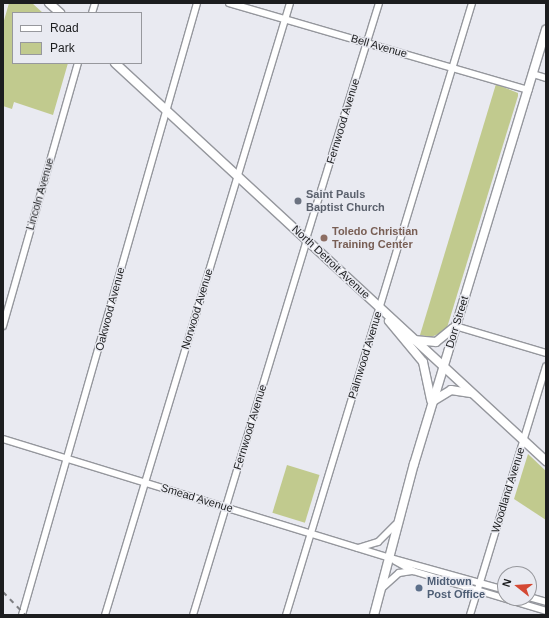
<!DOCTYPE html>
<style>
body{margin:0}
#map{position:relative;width:549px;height:618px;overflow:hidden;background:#e9eaf1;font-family:Arial,sans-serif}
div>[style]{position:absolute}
.green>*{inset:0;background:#c1ca8e;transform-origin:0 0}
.roads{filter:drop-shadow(1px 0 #95979d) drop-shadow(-1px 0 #95979d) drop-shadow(0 1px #95979d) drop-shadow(0 -1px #95979d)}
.minor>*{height:6px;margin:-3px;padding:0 3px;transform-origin:3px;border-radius:3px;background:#fff}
.major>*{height:8px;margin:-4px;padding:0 4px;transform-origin:4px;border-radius:4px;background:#fff}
.rail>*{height:2px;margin-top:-1px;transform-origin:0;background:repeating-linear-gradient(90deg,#7d7e82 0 5px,transparent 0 10px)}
.dots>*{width:11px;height:11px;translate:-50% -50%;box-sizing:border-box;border:2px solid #e9eaf1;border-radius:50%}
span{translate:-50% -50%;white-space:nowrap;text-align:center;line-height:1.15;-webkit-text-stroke:3px #e9eaf1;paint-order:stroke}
.street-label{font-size:11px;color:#1c1d1f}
.worship-label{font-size:11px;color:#5b616d;font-weight:700}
.left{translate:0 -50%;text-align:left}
.education-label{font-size:11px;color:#785e54;font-weight:700}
.service-label{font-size:11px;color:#4e5e75;font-weight:700}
.frame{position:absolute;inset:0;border:4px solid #1c1d1f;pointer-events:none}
.legend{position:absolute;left:12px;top:12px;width:130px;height:52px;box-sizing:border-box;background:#e9eaf1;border:1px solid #97989d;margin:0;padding:5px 7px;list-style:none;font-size:12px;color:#1c1d1f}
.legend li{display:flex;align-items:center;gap:8px;height:20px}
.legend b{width:20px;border:1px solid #97989d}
.north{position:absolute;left:497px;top:566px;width:40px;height:40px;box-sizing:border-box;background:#e9eaf1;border:1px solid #97989d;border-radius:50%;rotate:287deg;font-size:11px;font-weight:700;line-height:16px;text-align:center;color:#1c1d1f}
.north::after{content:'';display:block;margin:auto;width:14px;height:18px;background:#d44833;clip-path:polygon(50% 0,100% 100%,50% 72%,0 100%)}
</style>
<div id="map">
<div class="green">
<div style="clip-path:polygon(9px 3px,32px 3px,43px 13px,13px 13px,13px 63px,68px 63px,53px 115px,14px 102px,12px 109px,3px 106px,3px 24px)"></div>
<div style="clip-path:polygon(496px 84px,518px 93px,518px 96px,446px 331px,431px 337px,420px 335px)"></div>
<div style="clip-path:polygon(528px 454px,546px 471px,546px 520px,514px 499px)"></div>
<div style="left:287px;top:465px;width:34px;height:50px;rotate:17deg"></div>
</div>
<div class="roads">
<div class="minor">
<div style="left:229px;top:3px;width:312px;rotate:16.2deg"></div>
<div style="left:92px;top:13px;width:10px;rotate:-73deg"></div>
<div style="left:533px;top:74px;width:14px;rotate:17deg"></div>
<div style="left:306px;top:239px;width:247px;rotate:-72.8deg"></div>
<div style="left:3px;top:326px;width:273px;rotate:-74.1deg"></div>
<div style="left:455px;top:326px;width:95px;rotate:16.5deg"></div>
<div style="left:3px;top:439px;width:405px;rotate:17.1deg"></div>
<div style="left:390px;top:558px;width:119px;rotate:15.5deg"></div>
<div style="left:358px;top:548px;width:21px;rotate:-17deg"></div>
<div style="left:378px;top:542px;width:25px;rotate:-45deg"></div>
<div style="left:395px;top:561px;width:21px;rotate:29deg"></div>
<div style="left:413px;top:571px;width:139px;rotate:16.7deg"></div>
<div style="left:381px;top:589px;width:24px;rotate:-42deg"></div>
<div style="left:399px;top:573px;width:13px;rotate:-9deg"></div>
<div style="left:529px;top:597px;width:18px;rotate:16deg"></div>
<div style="left:22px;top:615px;width:637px;rotate:-74.04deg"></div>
<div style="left:105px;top:615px;width:639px;rotate:-73.18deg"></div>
<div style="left:193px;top:615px;width:392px;rotate:-73.1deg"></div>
<div style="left:286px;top:615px;width:640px;rotate:-73.09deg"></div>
<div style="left:470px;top:615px;width:260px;rotate:-73deg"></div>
</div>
<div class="major">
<div style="left:49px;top:3px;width:15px;rotate:42deg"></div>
<div style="left:115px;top:63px;width:587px;rotate:42.72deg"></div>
<div style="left:389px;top:321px;width:53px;rotate:50.3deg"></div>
<div style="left:423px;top:362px;width:39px;rotate:78deg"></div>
<div style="left:414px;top:340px;width:22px;rotate:5deg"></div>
<div style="left:436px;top:342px;width:22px;rotate:-39deg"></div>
<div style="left:433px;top:401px;width:21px;rotate:-31deg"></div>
<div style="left:451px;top:390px;width:20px;rotate:9deg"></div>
<div style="left:374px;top:615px;width:156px;rotate:-75.2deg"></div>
<div style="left:414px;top:464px;width:454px;rotate:-73.1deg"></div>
</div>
</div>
<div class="rail">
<div style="left:3px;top:592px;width:32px;rotate:46deg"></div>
</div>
<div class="dots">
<div style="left:298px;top:201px;background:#6b7280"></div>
<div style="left:324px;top:238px;background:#8d6e63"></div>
<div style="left:419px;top:588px;background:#5c6f8a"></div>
</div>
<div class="street-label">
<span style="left:379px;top:46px;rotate:16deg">Bell Avenue</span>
<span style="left:343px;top:121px;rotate:-73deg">Fernwood Avenue</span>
<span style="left:40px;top:194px;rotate:-74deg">Lincoln Avenue</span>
<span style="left:331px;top:262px;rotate:43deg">North Detroit Avenue</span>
<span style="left:110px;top:309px;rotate:-75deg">Oakwood Avenue</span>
<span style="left:197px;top:309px;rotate:-73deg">Norwood Avenue</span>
<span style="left:457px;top:322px;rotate:-73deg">Dorr Street</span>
<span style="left:365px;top:355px;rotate:-73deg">Palmwood Avenue</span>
<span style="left:250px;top:427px;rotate:-73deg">Fernwood Avenue</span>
<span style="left:508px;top:490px;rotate:-73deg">Woodland Avenue</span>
<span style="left:197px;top:498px;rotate:17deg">Smead Avenue</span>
</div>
<div class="worship-label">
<span class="left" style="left:306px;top:201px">Saint Pauls<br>Baptist Church</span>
</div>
<div class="education-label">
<span class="left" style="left:332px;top:238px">Toledo Christian<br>Training Center</span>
</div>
<div class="service-label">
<span class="left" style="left:427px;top:588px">Midtown<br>Post Office</span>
</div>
<div class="frame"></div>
<ul class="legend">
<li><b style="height:5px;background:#fff"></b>Road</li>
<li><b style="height:11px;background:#c1ca8e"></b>Park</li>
</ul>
<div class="north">N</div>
</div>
